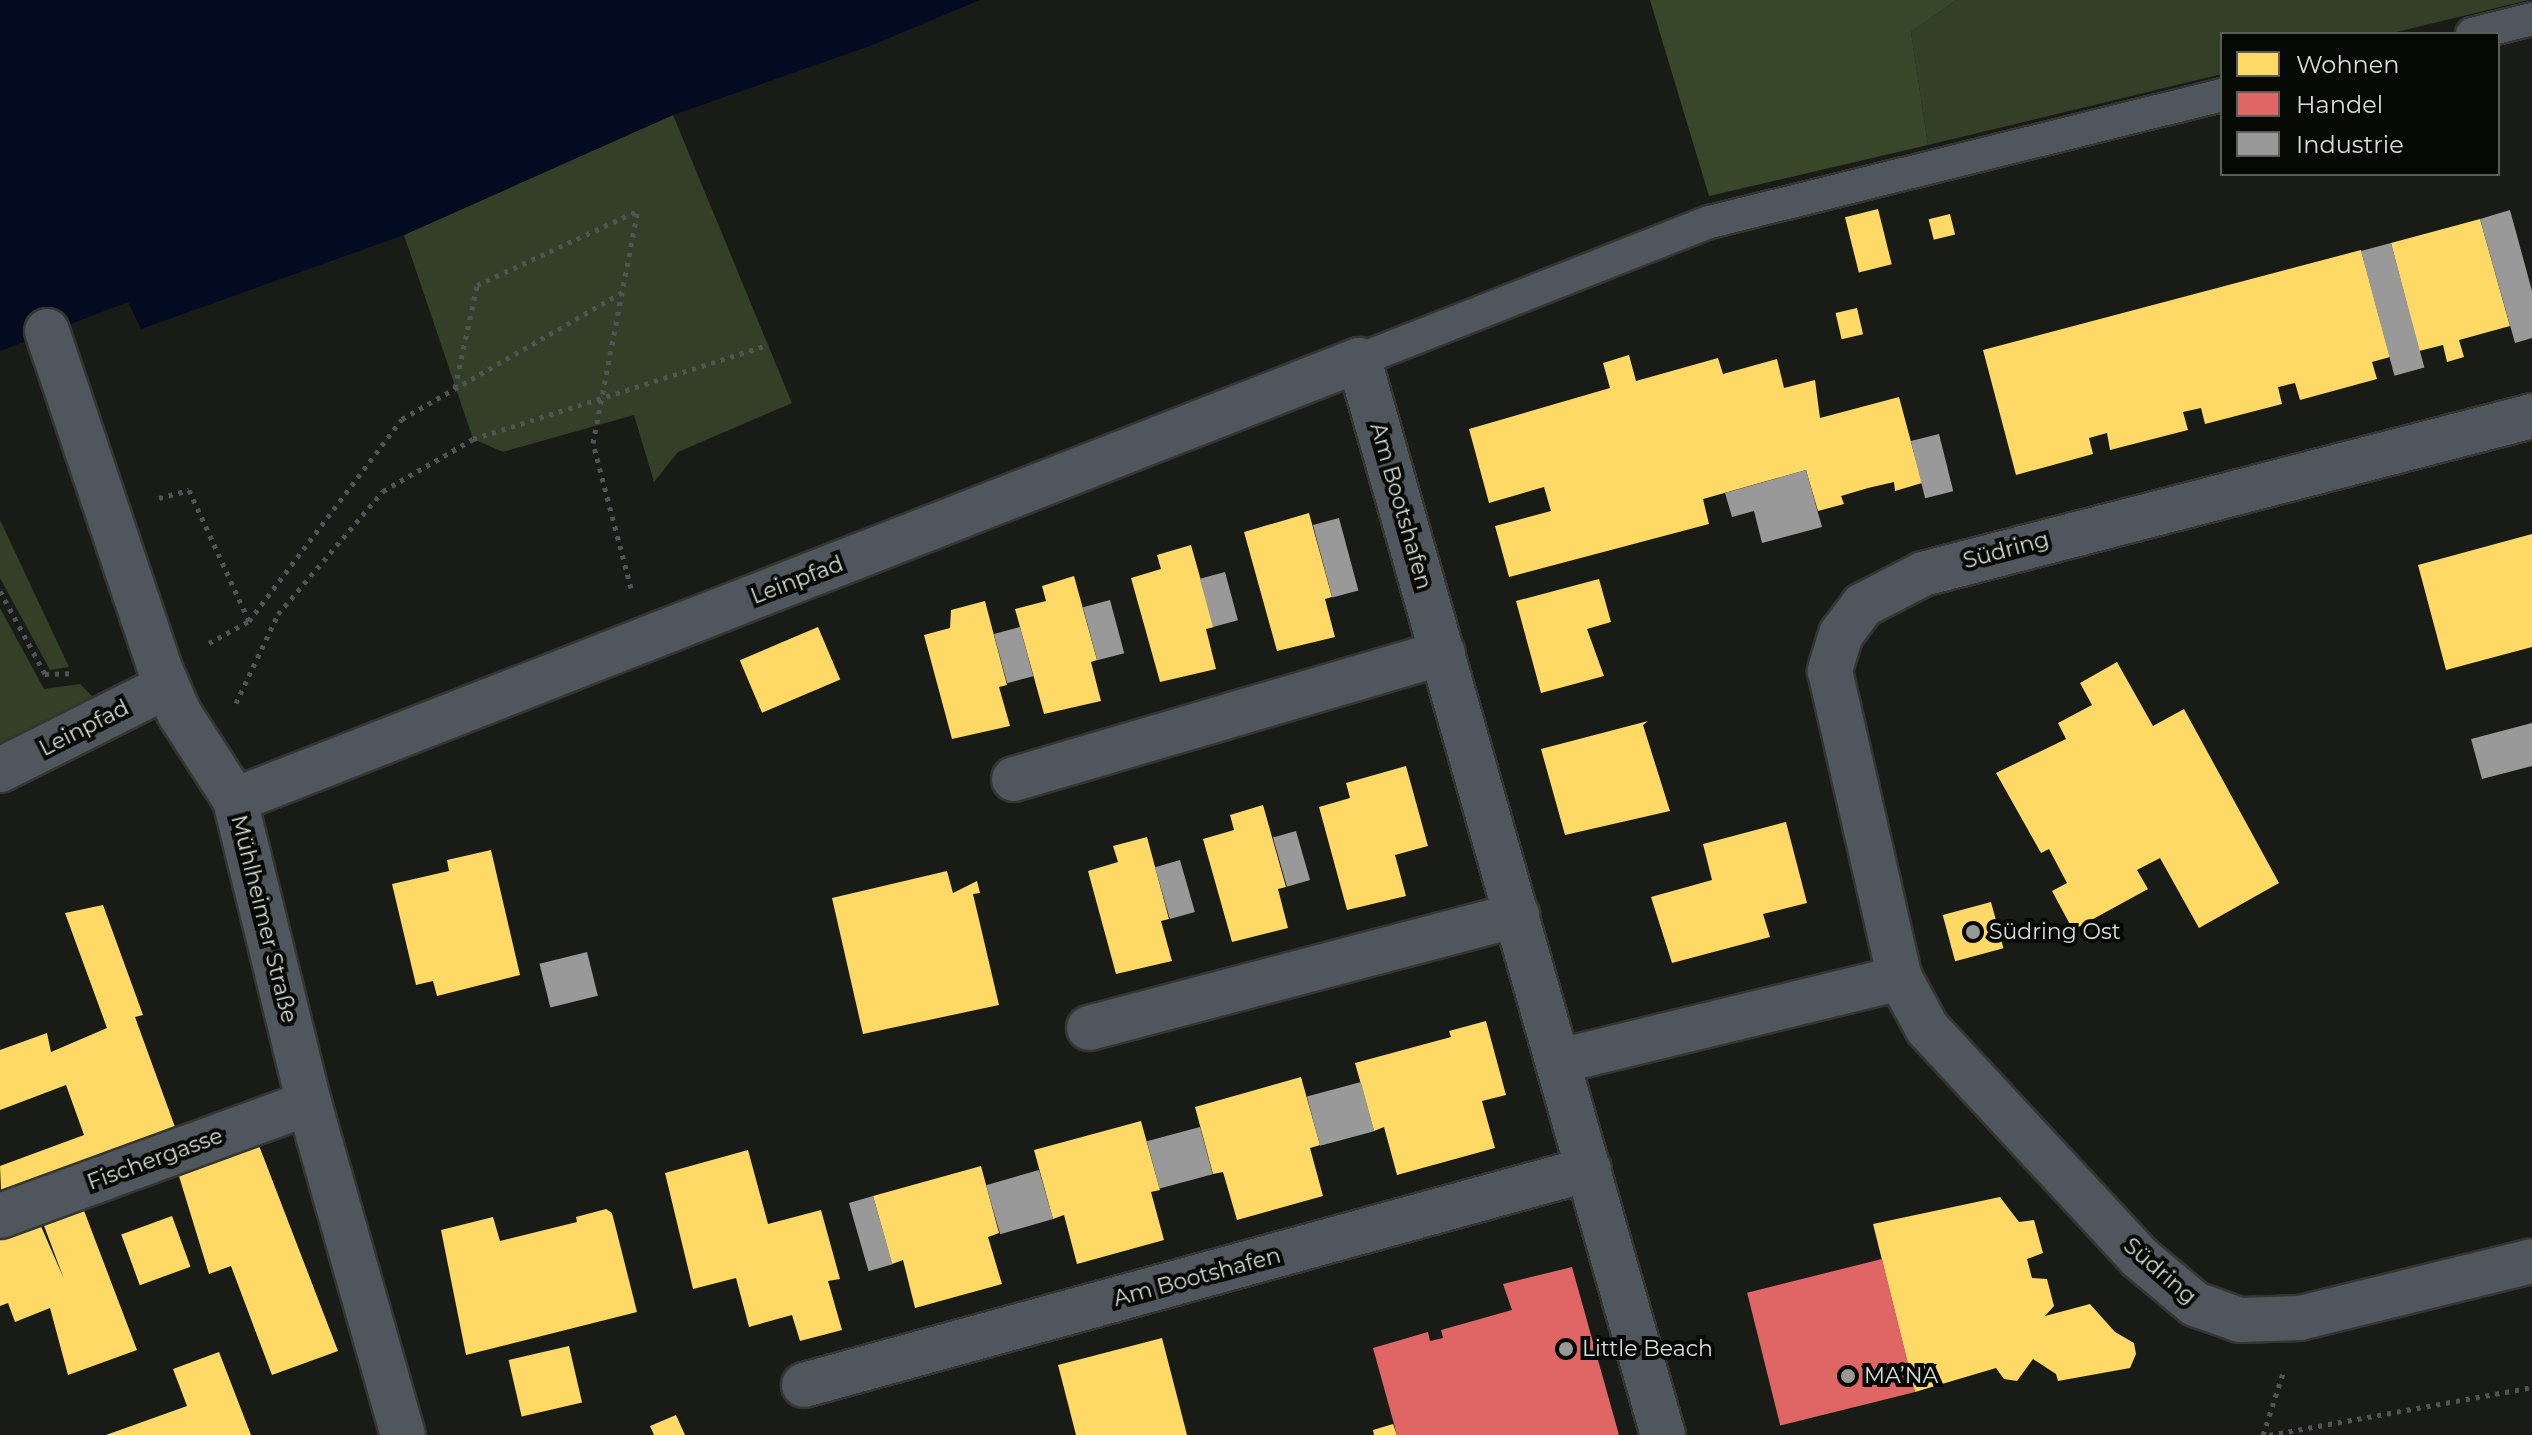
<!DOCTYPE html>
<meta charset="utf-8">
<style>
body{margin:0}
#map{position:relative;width:2532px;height:1435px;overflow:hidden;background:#191c16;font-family:Montserrat,sans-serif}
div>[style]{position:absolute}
.green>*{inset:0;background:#333f26}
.forest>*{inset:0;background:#384629}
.water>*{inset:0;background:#020b1f}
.homes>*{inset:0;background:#ffd966;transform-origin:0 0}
.shops>*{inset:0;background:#e06666;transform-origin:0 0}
.industry>*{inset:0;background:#999;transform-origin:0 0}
.path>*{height:5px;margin-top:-2.5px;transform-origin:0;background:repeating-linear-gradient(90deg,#505457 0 4px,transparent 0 10px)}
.roads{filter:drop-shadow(2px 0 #343632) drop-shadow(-2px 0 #343632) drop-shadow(0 2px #343632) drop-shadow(0 -2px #343632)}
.lane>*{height:32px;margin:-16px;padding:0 16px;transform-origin:16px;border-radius:16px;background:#4f565d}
.street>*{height:44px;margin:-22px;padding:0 22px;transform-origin:22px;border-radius:22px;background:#4f565d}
.dots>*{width:22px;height:22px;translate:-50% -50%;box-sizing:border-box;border:4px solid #060804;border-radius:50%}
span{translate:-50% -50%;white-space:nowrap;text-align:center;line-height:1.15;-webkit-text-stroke:8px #060804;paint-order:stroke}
.street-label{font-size:22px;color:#daded6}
.poi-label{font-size:22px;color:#daded6}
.left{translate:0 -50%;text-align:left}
.legend{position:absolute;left:2220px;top:32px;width:280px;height:144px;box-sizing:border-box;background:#060804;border:2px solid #5b5e58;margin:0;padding:10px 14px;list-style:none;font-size:24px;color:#daded6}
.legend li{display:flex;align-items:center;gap:16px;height:40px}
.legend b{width:40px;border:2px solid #5b5e58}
</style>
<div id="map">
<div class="green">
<div style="clip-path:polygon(1956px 0,2529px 0,2388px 34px,2222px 34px,2222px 74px,1928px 145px,1911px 32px)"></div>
<div style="clip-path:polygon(673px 115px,792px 403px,678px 452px,654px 482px,634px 415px,503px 452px,473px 439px,404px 235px)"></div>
<div style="clip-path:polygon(0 520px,69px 667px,50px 670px,0 578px)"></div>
<div style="clip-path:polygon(0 608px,44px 689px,80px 684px,100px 704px,0 754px)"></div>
</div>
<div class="forest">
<div style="clip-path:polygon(1650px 0,1956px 0,1911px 32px,1928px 145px,1709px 196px)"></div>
</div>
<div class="water">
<div style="clip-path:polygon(0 0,980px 0,870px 46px,673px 115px,404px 235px,141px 329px,128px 302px,0 351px)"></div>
</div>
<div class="homes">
<div style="left:1878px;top:209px;width:57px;height:34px;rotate:76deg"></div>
<div style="left:1950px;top:214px;width:21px;height:22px;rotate:76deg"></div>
<div style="clip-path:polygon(2480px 219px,2510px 326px,2459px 340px,2464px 357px,2447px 362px,2443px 345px,2419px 351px,2391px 243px)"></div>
<div style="clip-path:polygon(2361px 250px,2390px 357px,2372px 362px,2377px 379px,2300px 400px,2295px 383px,2278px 387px,2282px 404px,2205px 424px,2201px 408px,2183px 412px,2188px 430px,2110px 450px,2107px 433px,2089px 438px,2093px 454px,2016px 475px,1983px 350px)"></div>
<div style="left:1857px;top:308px;width:27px;height:22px;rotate:77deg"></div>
<div style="clip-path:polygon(1629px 355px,1636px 381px,1718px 358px,1723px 374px,1777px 359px,1784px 388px,1815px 380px,1820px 418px,1899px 397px,1922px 483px,1895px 491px,1894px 482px,1868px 488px,1841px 496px,1844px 504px,1818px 511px,1806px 470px,1703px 499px,1709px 524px,1509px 577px,1495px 526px,1551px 511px,1544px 487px,1489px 503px,1469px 429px,1610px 388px,1603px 363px)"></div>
<div style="clip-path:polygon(1309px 513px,1332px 597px,1325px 599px,1335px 637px,1277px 651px,1244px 532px)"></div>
<div style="clip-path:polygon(2532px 534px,2532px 647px,2446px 670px,2418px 565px)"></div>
<div style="clip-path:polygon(1191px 545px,1214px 627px,1206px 629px,1216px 669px,1160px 682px,1131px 578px,1161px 569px,1157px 555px)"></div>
<div style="clip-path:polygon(1074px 576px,1097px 660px,1091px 662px,1101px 701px,1044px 714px,1015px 609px,1046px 601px,1042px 586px)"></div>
<div style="clip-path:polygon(1599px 579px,1611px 622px,1587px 629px,1604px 676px,1541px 693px,1516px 601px)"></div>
<div style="clip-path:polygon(985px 601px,1007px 685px,999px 687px,1010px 726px,952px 739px,924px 635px,950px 628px,951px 610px)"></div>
<div style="left:818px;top:627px;width:57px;height:85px;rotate:67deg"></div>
<div style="clip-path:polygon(2117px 662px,2153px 726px,2184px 709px,2279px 883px,2199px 928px,2160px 858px,2137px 870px,2148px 889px,2073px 930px,2052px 891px,2067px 883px,2049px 849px,2041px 853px,1996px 773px,2066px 739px,2058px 723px,2092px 705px,2080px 683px)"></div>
<div style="clip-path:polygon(1648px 721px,1643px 725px,1670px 811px,1565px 835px,1541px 749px)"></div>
<div style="clip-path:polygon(1406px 766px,1428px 846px,1395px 855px,1406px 896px,1347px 910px,1319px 807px,1350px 798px,1346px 783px)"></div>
<div style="clip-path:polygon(1263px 805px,1286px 887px,1278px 889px,1288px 928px,1232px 942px,1203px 839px,1234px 830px,1230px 815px)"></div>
<div style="clip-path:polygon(1786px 822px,1807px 903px,1763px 914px,1770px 937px,1672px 963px,1651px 897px,1712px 880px,1703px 844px)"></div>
<div style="clip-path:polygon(1147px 837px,1169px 919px,1161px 921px,1172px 961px,1116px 974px,1088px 871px,1118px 862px,1113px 846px)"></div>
<div style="clip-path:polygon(491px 850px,520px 975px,437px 996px,433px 981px,416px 985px,392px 884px,449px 871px,447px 860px)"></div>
<div style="clip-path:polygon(947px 871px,953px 893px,977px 881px,980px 893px,973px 894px,999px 1005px,863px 1034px,832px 898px)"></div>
<div style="left:1991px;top:902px;width:48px;height:50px;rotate:75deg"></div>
<div style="clip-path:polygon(103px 905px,143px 1015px,135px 1017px,175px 1127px,1px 1190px,0 1166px,84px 1135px,66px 1085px,0 1110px,0 1050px,47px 1033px,51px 1052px,107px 1028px,65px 913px)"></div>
<div style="clip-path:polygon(1486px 1021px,1506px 1095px,1482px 1101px,1495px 1148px,1397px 1175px,1384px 1127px,1374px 1131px,1355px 1063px,1451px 1037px,1449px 1031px)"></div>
<div style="clip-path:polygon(1301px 1077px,1320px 1145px,1310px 1148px,1323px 1196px,1237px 1220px,1223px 1172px,1213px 1174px,1195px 1107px)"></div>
<div style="clip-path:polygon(1141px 1121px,1160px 1190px,1151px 1192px,1164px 1240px,1077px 1264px,1064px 1215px,1053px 1219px,1034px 1150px)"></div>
<div style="clip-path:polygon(258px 1143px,338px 1351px,272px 1375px,231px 1266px,209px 1274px,178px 1173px)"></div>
<div style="clip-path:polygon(748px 1150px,768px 1224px,821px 1210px,840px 1279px,828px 1281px,842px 1330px,800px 1341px,792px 1315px,749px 1327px,736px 1278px,693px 1289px,665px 1173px)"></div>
<div style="clip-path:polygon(981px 1166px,999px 1233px,988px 1237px,1002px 1284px,915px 1308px,903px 1260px,892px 1264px,873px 1196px)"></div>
<div style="clip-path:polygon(2000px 1197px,2019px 1222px,2034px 1220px,2043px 1253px,2027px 1259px,2032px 1278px,2047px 1279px,2054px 1306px,2045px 1316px,2090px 1304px,2115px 1332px,2134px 1343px,2136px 1354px,2130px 1368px,2058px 1381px,2056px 1374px,2033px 1359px,2017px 1381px,2004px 1379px,1996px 1368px,1915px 1392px,1873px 1224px)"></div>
<div style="clip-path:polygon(83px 1208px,137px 1350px,68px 1375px,50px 1308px,15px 1322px,8px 1303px,0 1306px,0 1239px,40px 1224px,64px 1279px,43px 1223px)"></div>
<div style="clip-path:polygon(606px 1209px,612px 1213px,637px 1312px,466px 1355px,441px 1230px,493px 1217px,500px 1241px,577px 1222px,576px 1217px)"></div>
<div style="left:172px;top:1216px;width:54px;height:54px;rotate:70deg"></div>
<div style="clip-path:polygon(1162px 1338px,1187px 1435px,1076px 1435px,1058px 1365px)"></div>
<div style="left:569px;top:1346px;width:58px;height:62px;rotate:77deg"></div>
<div style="clip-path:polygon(219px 1352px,251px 1435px,106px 1435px,187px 1406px,173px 1369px)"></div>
<div style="clip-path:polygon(676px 1415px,685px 1435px,654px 1435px,650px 1426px)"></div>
<div style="clip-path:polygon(1393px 1424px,1397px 1435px,1374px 1435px,1373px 1430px)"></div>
</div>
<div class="shops">
<div style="left:1882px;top:1259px;width:137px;height:139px;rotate:76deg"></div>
<div style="clip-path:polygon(1572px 1267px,1619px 1435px,1397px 1435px,1373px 1348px,1428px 1332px,1430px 1341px,1443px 1338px,1441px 1330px,1512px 1310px,1503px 1284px)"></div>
</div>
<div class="industry">
<div style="clip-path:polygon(2510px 210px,2532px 291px,2532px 338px,2515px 343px,2480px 219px)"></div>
<div style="left:2391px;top:243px;width:129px;height:31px;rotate:75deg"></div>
<div style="left:1939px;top:434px;width:59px;height:29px;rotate:76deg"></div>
<div style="clip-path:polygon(1806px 470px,1822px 527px,1762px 543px,1754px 511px,1732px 517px,1725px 493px)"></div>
<div style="left:1339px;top:518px;width:75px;height:27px;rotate:75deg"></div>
<div style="left:1225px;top:572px;width:50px;height:26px;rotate:75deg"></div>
<div style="left:1110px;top:600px;width:55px;height:28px;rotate:75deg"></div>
<div style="left:1020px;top:627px;width:51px;height:27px;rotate:75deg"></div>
<div style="clip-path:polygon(2532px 723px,2532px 766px,2482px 779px,2471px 739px)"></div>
<div style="left:1296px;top:831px;width:51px;height:24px;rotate:74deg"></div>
<div style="left:1180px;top:860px;width:54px;height:26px;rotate:74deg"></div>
<div style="left:587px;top:952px;width:45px;height:49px;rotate:76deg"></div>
<div style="left:1361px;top:1082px;width:51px;height:56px;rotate:75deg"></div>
<div style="left:1200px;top:1127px;width:49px;height:55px;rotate:75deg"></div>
<div style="left:1039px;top:1170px;width:51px;height:55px;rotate:74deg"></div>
<div style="left:873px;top:1196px;width:71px;height:25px;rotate:74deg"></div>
</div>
<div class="path">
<div style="left:455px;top:388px;width:105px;rotate:-77.9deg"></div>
<div style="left:477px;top:285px;width:176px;rotate:-24.8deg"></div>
<div style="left:159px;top:498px;width:31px;rotate:-15deg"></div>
<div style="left:189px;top:490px;width:144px;rotate:65.4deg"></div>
<div style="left:631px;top:588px;width:150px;rotate:-104.7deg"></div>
<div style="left:593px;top:443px;width:237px;rotate:-79.1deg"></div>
<div style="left:0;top:591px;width:94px;rotate:61.5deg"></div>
<div style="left:45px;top:674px;width:25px;rotate:-2deg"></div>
<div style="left:209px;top:643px;width:46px;rotate:-28.8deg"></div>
<div style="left:249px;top:621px;width:253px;rotate:-52.9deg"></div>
<div style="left:402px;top:419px;width:257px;rotate:-29.9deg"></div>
<div style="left:236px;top:703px;width:98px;rotate:-64.7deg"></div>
<div style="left:278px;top:614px;width:162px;rotate:-49.5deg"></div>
<div style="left:383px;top:491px;width:104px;rotate:-30deg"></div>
<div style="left:473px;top:439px;width:310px;rotate:-17.7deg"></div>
<div style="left:2263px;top:1435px;width:65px;rotate:-72.1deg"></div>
<div style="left:2269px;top:1435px;width:267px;rotate:-10.3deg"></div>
</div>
<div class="roads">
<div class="lane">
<div style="left:2472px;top:34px;width:62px;rotate:-14deg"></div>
<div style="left:1359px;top:360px;width:377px;rotate:-21.5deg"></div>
<div style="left:1710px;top:222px;width:528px;rotate:-13.93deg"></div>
</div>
<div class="street">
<div style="left:47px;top:331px;width:356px;rotate:71.5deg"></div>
<div style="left:160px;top:669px;width:48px;rotate:66.6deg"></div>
<div style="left:179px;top:713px;width:103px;rotate:57.2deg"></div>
<div style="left:235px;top:800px;width:312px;rotate:76.3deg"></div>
<div style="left:309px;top:1103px;width:345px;rotate:74.2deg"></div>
<div style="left:2532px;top:416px;width:629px;rotate:165.46deg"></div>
<div style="left:1923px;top:574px;width:68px;rotate:152.7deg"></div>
<div style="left:1863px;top:605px;width:36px;rotate:127deg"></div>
<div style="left:1841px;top:634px;width:39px;rotate:107deg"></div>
<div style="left:1830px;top:671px;width:315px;rotate:77.2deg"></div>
<div style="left:1900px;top:978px;width:57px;rotate:61.6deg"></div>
<div style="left:1927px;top:1028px;width:313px;rotate:47.2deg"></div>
<div style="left:2140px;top:1258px;width:72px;rotate:39.9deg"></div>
<div style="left:2195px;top:1304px;width:48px;rotate:19.6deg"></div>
<div style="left:2240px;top:1320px;width:60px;rotate:-1.9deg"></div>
<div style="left:2300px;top:1318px;width:239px;rotate:-13.8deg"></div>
<div style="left:0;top:770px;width:187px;rotate:-26.7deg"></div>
<div style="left:1014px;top:779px;width:447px;rotate:-16.4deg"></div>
<div style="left:235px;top:800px;width:1207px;rotate:-21.38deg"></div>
<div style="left:1359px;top:360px;width:1117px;rotate:74.21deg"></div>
<div style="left:1089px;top:1028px;width:443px;rotate:-14.8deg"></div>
<div style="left:1560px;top:1061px;width:350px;rotate:-13.7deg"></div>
<div style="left:0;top:1216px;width:329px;rotate:-20.1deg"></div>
<div style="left:804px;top:1385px;width:814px;rotate:-15.38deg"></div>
</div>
</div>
<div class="dots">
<div style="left:1973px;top:932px;background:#969a93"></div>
<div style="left:1566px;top:1349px;background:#969a93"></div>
<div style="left:1848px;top:1376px;background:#969a93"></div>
</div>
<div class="street-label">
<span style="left:1401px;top:506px;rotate:74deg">Am Bootshafen</span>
<span style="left:2006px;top:550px;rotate:-15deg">Südring</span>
<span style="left:797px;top:580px;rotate:-21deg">Leinpfad</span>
<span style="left:84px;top:728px;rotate:-27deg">Leinpfad</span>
<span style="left:264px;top:919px;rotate:76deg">Mühlheimer Straße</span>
<span style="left:155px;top:1159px;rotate:-20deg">Fischergasse</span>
<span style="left:2160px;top:1271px;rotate:41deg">Südring</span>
<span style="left:1197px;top:1277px;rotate:-15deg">Am Bootshafen</span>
</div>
<div class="poi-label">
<span class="left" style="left:1989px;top:932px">Südring Ost</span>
<span class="left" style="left:1582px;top:1349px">Little Beach</span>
<span class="left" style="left:1864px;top:1376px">MA’NA</span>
</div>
<ul class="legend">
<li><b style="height:22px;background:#ffd966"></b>Wohnen</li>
<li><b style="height:22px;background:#e06666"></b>Handel</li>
<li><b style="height:22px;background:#999"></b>Industrie</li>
</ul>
</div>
